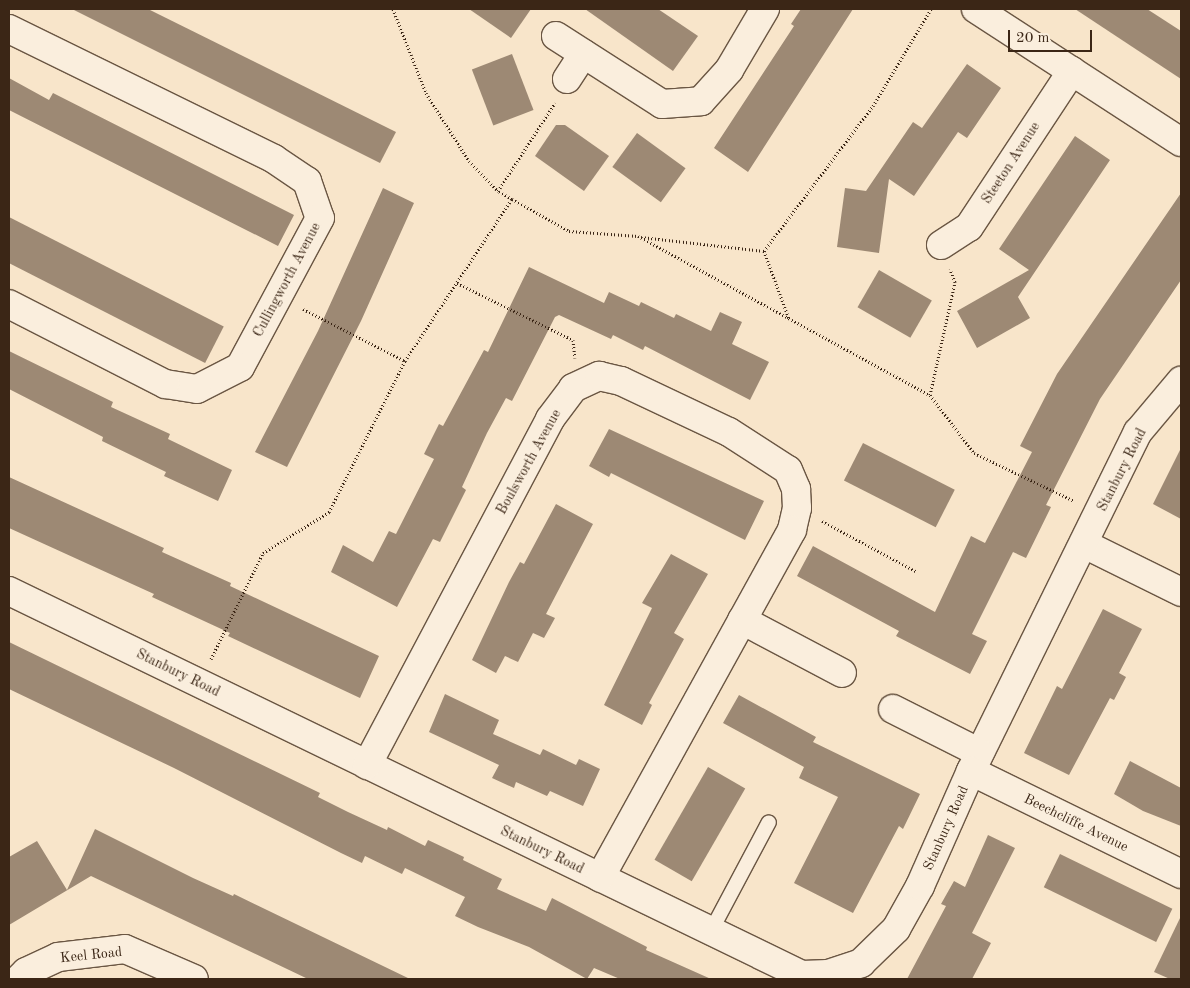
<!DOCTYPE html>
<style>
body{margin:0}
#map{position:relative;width:1190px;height:988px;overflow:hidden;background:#f8e5ca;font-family:"Old Standard TT",serif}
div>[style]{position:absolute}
.building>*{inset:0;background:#9d8974;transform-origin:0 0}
.path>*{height:3px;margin-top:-1.5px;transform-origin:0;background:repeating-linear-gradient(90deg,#3b2616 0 1px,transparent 0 3.5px)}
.roads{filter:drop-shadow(1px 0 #6a5643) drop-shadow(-1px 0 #6a5643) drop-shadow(0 1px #6a5643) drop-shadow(0 -1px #6a5643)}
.service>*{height:14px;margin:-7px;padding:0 7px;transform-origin:7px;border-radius:7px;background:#faeedd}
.minor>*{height:28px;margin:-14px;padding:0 14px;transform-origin:14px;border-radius:14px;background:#faeedd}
span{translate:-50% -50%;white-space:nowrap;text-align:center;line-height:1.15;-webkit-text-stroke:4px #faeedd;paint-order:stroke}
.street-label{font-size:14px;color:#3b2616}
.frame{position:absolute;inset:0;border:10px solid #3b2616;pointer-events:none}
.scale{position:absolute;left:1008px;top:30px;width:84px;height:22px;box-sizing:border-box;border:2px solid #3b2616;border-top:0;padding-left:6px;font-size:15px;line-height:18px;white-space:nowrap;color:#3b2616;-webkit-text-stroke:4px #faeedd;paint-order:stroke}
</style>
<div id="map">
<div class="building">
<div style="clip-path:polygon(72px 9px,148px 9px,396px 132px,380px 163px)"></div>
<div style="clip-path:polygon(469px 9px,531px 9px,511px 38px)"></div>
<div style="clip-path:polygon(585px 9px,658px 9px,698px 36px,673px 71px)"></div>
<div style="clip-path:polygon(801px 9px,853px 9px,748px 172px,714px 148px,794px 26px,791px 24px)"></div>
<div style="clip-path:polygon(1075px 9px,1147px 9px,1181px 31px,1181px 79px)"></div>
<div style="left:512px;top:54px;width:60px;height:43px;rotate:69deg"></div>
<div style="clip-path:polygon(967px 64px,1001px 88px,967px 138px,958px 132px,914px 196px,889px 179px,879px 253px,837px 247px,845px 188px,866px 191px,913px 122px,922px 128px)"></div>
<div style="clip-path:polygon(9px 78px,49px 100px,53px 93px,294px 215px,278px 246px,9px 110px)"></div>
<div style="clip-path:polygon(556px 125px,565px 125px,609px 156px,584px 191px,535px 156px)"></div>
<div style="left:637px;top:133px;width:60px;height:42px;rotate:36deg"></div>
<div style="clip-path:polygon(1075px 136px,1110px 160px,1018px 297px,1030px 318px,977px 348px,957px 311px,1029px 270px,999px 249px)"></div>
<div style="clip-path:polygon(383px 188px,414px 203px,361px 321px,287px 467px,255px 452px,318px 331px)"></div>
<div style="clip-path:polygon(1181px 193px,1181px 280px,1100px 399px,1046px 505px,1051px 507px,1026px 558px,1013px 552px,972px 634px,987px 641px,970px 674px,896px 636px,899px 631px,797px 576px,813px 546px,935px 612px,971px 536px,985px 543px,1032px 452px,1020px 446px,1057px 374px)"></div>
<div style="left:9px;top:217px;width:241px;height:41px;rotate:27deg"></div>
<div style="clip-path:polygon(529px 267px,604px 303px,609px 292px,639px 306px,641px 302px,674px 318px,676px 314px,711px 331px,720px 312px,742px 322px,732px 344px,769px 362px,750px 400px,645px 346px,643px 350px,613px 335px,611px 339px,559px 315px,555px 317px,512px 401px,506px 398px,487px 433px,462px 487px,466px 490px,440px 542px,433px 539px,397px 607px,331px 572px,343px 545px,373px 562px,389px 531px,396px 534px,434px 459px,424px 454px,439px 424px,443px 426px,484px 350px,488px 352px)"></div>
<div style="left:879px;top:270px;width:61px;height:43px;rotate:30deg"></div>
<div style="clip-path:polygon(9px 351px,113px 402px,111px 407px,170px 434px,168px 439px,232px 470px,218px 501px,164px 476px,166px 472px,102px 441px,103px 437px,9px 389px)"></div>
<div style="clip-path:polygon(609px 429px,764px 501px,745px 540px,611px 473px,609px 477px,589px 466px)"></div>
<div style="left:863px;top:443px;width:103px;height:42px;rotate:27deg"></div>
<div style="clip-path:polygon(1181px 448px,1181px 519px,1153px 504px)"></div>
<div style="clip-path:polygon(9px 477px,164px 548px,162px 552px,231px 583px,230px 586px,379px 656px,360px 698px,228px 636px,230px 633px,152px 597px,154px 594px,9px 528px)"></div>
<div style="clip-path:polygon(556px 504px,593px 524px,546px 614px,555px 618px,544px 638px,533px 633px,518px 662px,505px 656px,496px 673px,472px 660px,509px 582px,520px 562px,524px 564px)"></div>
<div style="clip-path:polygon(671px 554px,708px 574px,674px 633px,684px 639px,649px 703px,652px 705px,642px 725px,604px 705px,652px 608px,642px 603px)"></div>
<div style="clip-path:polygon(1103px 609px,1142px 629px,1119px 673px,1126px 677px,1114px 700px,1110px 698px,1069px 775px,1024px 753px,1057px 686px,1062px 689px)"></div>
<div style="clip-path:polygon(9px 642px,320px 793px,318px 797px,348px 812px,387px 830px,388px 827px,425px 846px,428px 840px,464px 857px,463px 860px,502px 879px,497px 889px,546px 911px,552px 898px,647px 947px,646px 950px,711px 979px,620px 979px,594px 968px,587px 979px,529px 947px,478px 927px,455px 916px,465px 897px,405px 868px,402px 874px,365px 856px,362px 863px,341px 853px,174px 768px,9px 689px)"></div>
<div style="clip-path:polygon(445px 694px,499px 720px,493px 734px,540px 755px,543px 749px,576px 765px,579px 759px,600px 769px,583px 806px,550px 791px,547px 796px,516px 782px,514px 788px,492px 778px,499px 765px,429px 732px)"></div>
<div style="clip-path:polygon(739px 695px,816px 737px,813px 742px,920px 794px,903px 829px,899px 826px,853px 913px,794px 883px,838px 797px,799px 778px,804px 767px,723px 723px)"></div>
<div style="clip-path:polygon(1130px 761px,1181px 788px,1181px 826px,1143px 811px,1114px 794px)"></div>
<div style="left:708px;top:767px;width:43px;height:107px;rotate:30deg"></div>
<div style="clip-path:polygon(95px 829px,193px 878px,233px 896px,234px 894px,410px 979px,308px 979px,91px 876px,9px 925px,9px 857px,37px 841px,67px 890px)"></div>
<div style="clip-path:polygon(988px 835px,1015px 848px,972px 933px,991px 943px,972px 979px,907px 979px,946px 906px,941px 904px,954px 881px,965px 887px)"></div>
<div style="left:1060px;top:854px;width:125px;height:37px;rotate:26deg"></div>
<div style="clip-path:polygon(1181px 916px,1181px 979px,1170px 979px,1154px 972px)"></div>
</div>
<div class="path">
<div style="left:393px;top:9px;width:90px;rotate:68.6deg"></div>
<div style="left:426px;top:93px;width:80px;rotate:57.7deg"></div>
<div style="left:469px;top:161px;width:42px;rotate:46deg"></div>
<div style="left:512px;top:199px;width:16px;rotate:-150deg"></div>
<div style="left:498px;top:191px;width:105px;rotate:-57.1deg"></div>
<div style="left:641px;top:237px;width:124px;rotate:6.5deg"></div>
<div style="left:764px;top:251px;width:72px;rotate:69.8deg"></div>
<div style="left:764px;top:251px;width:181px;rotate:-53.1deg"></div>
<div style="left:873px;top:106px;width:113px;rotate:-59.1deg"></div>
<div style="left:457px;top:283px;width:129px;rotate:26.2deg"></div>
<div style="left:573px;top:340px;width:18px;rotate:84deg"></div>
<div style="left:303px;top:309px;width:114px;rotate:27deg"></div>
<div style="left:405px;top:361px;width:194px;rotate:-56.6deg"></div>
<div style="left:512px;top:199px;width:65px;rotate:29.3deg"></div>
<div style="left:569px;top:231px;width:69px;rotate:4.1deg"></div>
<div style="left:638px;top:236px;width:332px;rotate:28.6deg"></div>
<div style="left:930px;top:395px;width:73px;rotate:52.8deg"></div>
<div style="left:974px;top:453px;width:111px;rotate:25.6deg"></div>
<div style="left:930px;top:395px;width:116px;rotate:-77.5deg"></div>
<div style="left:955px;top:282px;width:14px;rotate:-111deg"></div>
<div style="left:822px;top:521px;width:108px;rotate:28.2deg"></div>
<div style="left:211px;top:659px;width:118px;rotate:-63.9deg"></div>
<div style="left:263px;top:553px;width:78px;rotate:-31.8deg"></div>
<div style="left:329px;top:512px;width:169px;rotate:-63.3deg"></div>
</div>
<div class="roads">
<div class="service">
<div style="left:711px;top:931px;width:123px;rotate:-62deg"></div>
</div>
<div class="minor">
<div style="left:976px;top:9px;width:244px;rotate:33deg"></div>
<div style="left:9px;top:29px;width:295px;rotate:26.1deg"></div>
<div style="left:274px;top:159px;width:40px;rotate:34deg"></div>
<div style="left:307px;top:181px;width:39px;rotate:71deg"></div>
<div style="left:320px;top:218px;width:169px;rotate:118.2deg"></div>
<div style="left:240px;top:367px;width:48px;rotate:152.9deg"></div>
<div style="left:197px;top:389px;width:32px;rotate:-171deg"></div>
<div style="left:165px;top:384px;width:175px;rotate:-152.9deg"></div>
<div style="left:556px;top:36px;width:126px;rotate:32.7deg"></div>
<div style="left:662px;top:104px;width:39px;rotate:-4deg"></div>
<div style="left:701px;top:101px;width:42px;rotate:-47.9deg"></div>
<div style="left:729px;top:70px;width:71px;rotate:-59.5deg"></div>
<div style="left:567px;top:79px;width:30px;rotate:-57deg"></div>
<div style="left:941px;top:245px;width:33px;rotate:-33deg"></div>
<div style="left:969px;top:227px;width:187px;rotate:-56.6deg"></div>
<div style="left:1084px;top:544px;width:108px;rotate:26.3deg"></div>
<div style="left:9px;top:591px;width:881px;rotate:25.84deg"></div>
<div style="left:802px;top:975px;width:26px;rotate:-2deg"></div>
<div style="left:828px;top:974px;width:35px;rotate:-18deg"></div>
<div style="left:861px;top:963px;width:49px;rotate:-44.2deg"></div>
<div style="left:896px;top:929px;width:49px;rotate:-60.8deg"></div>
<div style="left:920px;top:886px;width:126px;rotate:-66.1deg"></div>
<div style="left:971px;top:771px;width:378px;rotate:-63.8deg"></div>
<div style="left:1138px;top:432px;width:67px;rotate:-49.9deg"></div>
<div style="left:742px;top:620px;width:113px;rotate:27.9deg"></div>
<div style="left:893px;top:709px;width:97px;rotate:26.8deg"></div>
<div style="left:367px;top:765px;width:391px;rotate:-62.1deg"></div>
<div style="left:550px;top:419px;width:39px;rotate:-53deg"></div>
<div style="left:573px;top:388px;width:29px;rotate:-25deg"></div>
<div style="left:599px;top:376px;width:23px;rotate:13deg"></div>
<div style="left:621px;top:381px;width:119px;rotate:25.3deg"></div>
<div style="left:729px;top:432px;width:70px;rotate:32.8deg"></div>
<div style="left:788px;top:470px;width:21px;rotate:67deg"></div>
<div style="left:796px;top:489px;width:19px;rotate:87deg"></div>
<div style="left:797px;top:508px;width:23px;rotate:103deg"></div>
<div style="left:792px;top:530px;width:397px;rotate:118.9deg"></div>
<div style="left:971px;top:771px;width:234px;rotate:26.1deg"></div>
<div style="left:19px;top:979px;width:10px;rotate:-45deg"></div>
<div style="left:26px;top:972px;width:35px;rotate:-25deg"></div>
<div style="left:58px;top:957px;width:67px;rotate:-6.8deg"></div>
<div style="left:125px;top:949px;width:75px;rotate:23.5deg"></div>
</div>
</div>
<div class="street-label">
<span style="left:1011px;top:163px;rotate:-57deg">Steeton Avenue</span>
<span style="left:287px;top:280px;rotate:-62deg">Cullingworth Avenue</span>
<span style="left:529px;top:462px;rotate:-61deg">Boulsworth Avenue</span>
<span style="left:1122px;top:470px;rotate:-63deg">Stanbury Road</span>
<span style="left:178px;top:673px;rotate:26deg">Stanbury Road</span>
<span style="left:1076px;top:823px;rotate:26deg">Beechcliffe Avenue</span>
<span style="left:946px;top:828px;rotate:-66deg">Stanbury Road</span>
<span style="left:542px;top:850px;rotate:26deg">Stanbury Road</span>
<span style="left:91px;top:955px;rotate:-6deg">Keel Road</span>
</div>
<div class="frame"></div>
<div class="scale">20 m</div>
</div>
